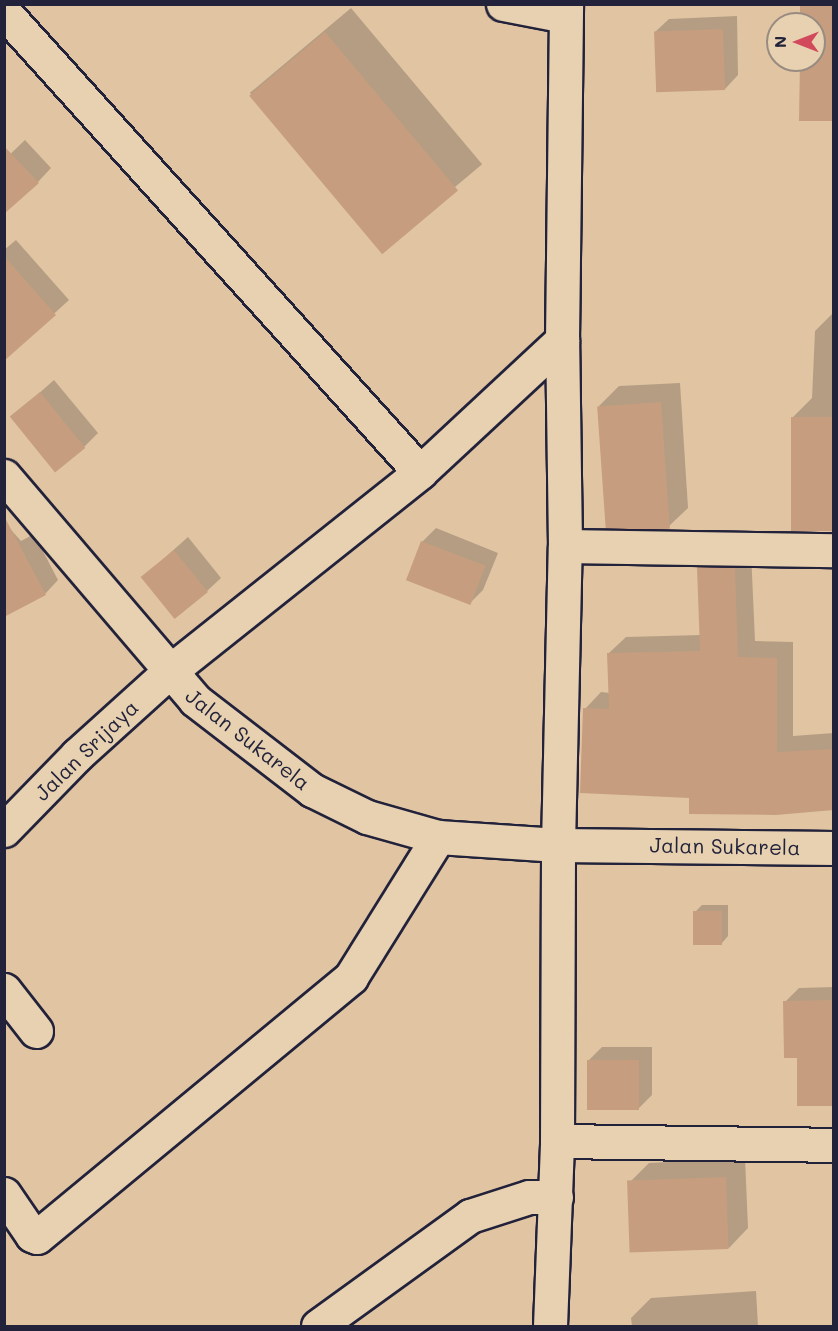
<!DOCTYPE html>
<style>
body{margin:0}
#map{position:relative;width:838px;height:1331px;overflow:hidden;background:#e1c5a3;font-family:Mali,sans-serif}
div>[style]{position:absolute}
.shadow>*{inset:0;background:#0003;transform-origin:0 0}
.building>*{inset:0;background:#c69e7f;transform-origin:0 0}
.roads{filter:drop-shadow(2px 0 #22223b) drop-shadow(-2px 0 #22223b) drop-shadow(0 2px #22223b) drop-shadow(0 -2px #22223b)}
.street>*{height:33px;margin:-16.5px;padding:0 16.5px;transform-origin:16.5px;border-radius:16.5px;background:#e7d1b0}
span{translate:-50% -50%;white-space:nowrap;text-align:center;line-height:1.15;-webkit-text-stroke:5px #e7d1b0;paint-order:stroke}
.street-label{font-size:21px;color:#22223b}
.frame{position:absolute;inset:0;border:6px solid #22223b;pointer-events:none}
.north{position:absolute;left:766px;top:12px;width:60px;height:60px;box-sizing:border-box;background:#e7d1b0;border:2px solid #988b81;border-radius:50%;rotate:270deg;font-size:16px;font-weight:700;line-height:24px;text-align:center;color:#22223b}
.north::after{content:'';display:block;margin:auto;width:21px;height:27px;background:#d1495b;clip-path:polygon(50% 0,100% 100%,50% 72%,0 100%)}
</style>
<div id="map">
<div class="shadow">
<div style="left:351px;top:8px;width:204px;height:132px;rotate:50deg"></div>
<div style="clip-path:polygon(737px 16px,738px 75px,725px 89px,655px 32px,669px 19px)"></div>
<div style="clip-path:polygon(25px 140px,51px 168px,38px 182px,4px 160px)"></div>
<div style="clip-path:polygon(16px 240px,69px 300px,10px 354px,4px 348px,4px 250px)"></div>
<div style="clip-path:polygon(834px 312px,834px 530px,793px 417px,812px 398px,815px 331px)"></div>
<div style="clip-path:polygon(54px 380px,98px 433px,84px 447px,12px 417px)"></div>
<div style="clip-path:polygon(680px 383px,688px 508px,668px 527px,599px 406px,619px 386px)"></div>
<div style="clip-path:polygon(4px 522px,21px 541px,34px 534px,58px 580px,45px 594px)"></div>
<div style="clip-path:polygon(436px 528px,498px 553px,483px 590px,469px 604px,422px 542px)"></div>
<div style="clip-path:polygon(188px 537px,221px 578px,207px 591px,143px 577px)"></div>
<div style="clip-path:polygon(715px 551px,751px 551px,755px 641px,793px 642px,793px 736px,834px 733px,834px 809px,691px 797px,585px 709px,601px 692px,610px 693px,609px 653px,626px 637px,701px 635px,698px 567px)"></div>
<div style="clip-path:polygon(702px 905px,728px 905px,728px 936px,722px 943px,695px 912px)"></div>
<div style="clip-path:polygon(834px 987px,834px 1105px,798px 1056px,785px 1002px,799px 988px)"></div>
<div style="clip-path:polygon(602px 1047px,652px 1047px,652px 1095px,638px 1109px,588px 1061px)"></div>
<div style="clip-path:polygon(745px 1158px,748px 1228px,729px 1248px,629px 1183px,649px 1163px)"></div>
<div style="clip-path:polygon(756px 1291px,758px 1326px,632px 1326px,631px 1318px,651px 1298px)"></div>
</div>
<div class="building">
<div style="clip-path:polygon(800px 4px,834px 4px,834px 121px,799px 121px,800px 60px,814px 60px,814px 24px,800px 24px)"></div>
<div style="left:723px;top:29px;width:61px;height:69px;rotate:88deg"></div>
<div style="left:325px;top:32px;width:207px;height:99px;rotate:50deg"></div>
<div style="clip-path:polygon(4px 146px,39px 183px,4px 214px)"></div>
<div style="clip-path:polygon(4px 256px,56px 315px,4px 361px)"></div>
<div style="left:40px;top:392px;width:72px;height:39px;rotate:51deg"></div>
<div style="left:661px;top:402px;width:127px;height:64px;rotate:86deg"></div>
<div style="left:791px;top:417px;width:43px;height:114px"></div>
<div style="clip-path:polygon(4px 516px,46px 595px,4px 617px)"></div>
<div style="left:421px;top:541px;width:69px;height:42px;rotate:21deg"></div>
<div style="left:174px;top:550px;width:54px;height:43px;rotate:51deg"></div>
<div style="clip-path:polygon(697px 567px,735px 567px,738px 657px,777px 658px,777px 752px,834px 749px,834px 810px,776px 815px,689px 814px,689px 798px,580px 793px,583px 708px,609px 709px,607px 653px,700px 651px)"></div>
<div style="left:693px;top:911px;width:29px;height:34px"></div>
<div style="clip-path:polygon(834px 1000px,834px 1106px,797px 1106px,797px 1058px,784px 1058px,783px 1001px)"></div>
<div style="left:587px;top:1060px;width:52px;height:50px"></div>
<div style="left:726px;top:1177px;width:72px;height:99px;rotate:88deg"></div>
</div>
<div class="roads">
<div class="street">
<div style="left:503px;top:4px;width:63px;rotate:11deg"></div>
<div style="left:4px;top:12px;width:620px;rotate:47.88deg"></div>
<div style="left:4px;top:476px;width:294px;rotate:49.5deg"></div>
<div style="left:195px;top:700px;width:148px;rotate:37.6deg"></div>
<div style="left:312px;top:790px;width:61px;rotate:26.1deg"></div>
<div style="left:367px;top:817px;width:74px;rotate:15.7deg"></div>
<div style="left:438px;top:837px;width:120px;rotate:3.8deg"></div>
<div style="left:558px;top:845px;width:276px;rotate:0.6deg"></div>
<div style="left:565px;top:546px;width:269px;rotate:0.9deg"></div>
<div style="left:4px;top:830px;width:105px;rotate:-45.8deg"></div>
<div style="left:77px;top:755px;width:124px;rotate:-42.1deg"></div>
<div style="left:169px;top:672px;width:321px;rotate:-38.5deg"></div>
<div style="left:420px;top:472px;width:194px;rotate:-42.9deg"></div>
<div style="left:4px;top:990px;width:52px;rotate:52deg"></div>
<div style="left:557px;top:1141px;width:277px;rotate:0.8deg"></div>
<div style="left:4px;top:1194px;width:50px;rotate:55.7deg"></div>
<div style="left:32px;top:1235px;width:5px;rotate:22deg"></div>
<div style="left:37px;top:1237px;width:408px;rotate:-39.6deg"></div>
<div style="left:351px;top:977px;width:165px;rotate:-58.1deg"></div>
<div style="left:318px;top:1326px;width:188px;rotate:-35.9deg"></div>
<div style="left:470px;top:1216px;width:62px;rotate:-17.9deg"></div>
<div style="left:529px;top:1197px;width:27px"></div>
<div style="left:550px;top:1326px;width:185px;rotate:-87.8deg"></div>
<div style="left:557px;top:1141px;width:296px;rotate:-89.8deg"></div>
<div style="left:558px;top:845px;width:299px;rotate:-88.7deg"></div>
<div style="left:565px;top:546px;width:206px;rotate:-90.8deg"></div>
<div style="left:562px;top:340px;width:336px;rotate:-89.3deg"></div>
</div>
</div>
<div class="street-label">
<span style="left:248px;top:739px;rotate:38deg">Jalan Sukarela</span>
<span style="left:86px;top:750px;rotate:-44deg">Jalan Srijaya</span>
<span style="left:725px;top:846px;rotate:1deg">Jalan Sukarela</span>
</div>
<div class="frame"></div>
<div class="north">N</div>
</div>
